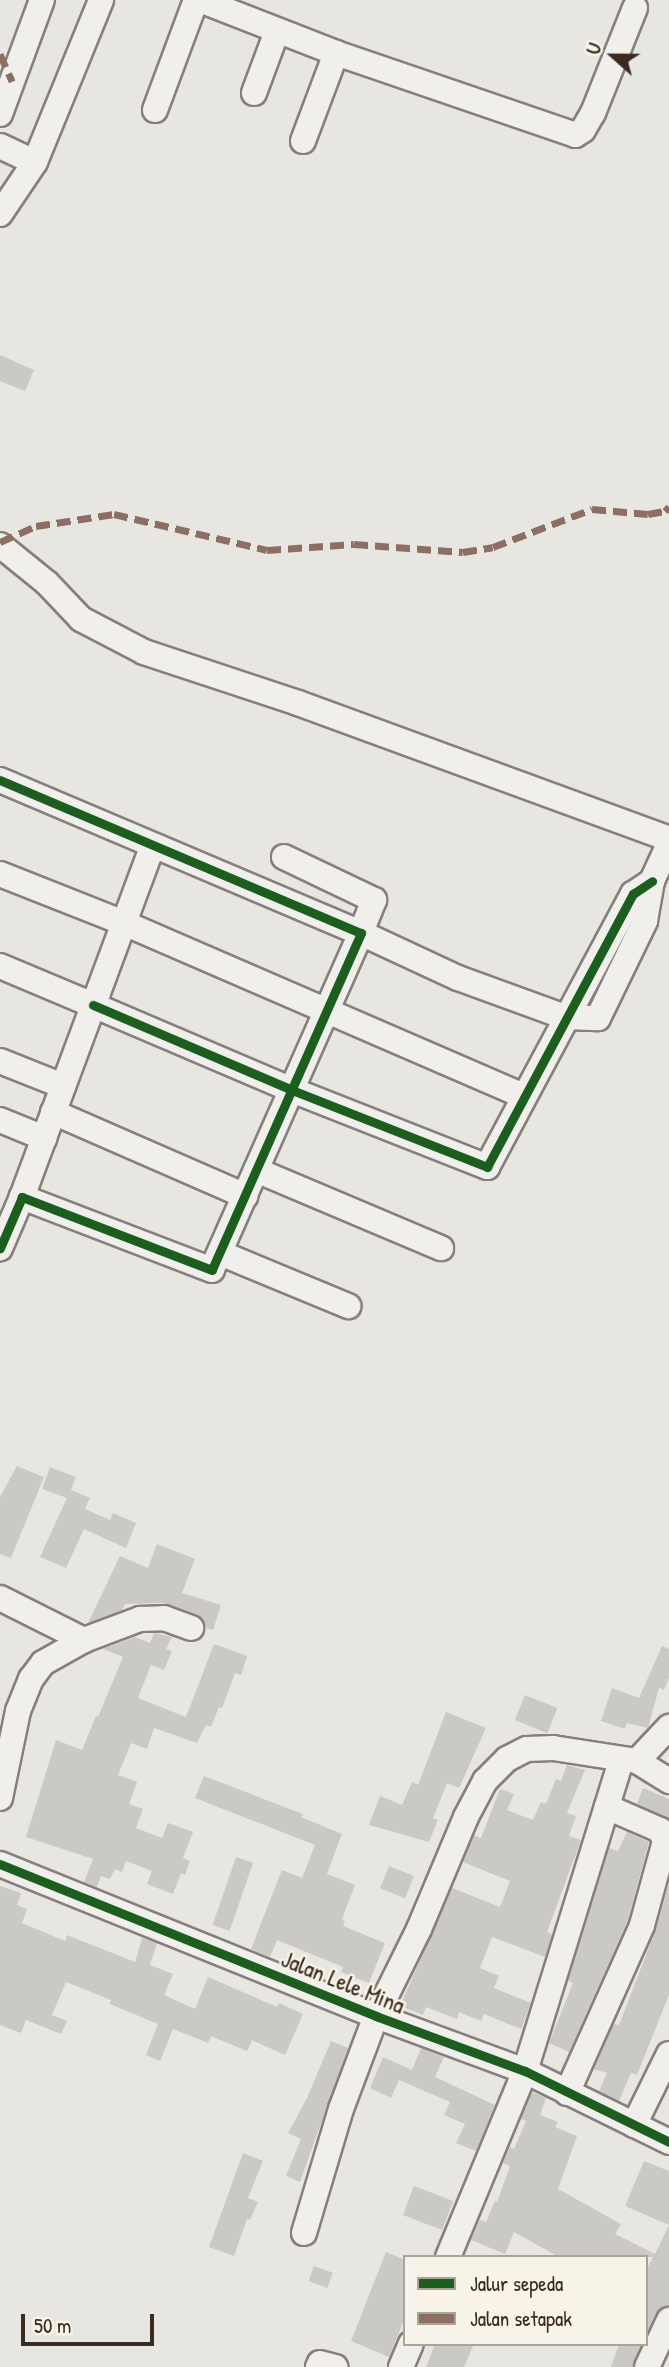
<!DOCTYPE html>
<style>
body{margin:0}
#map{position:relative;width:669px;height:2367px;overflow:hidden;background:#e8e6e0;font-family:"Patrick Hand",sans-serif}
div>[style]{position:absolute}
.building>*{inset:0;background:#cbc9c4;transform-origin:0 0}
.roads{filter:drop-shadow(2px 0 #84807a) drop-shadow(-2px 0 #84807a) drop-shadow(0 2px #84807a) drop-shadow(0 -2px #84807a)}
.minor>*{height:24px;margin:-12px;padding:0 12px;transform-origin:12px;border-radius:12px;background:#f0efeb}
.quiet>*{height:7px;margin-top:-3.5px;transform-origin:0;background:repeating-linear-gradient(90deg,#8d6e63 0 14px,transparent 0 21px)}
.cycleway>*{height:9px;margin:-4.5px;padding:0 4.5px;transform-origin:4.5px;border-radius:4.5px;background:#1b5e20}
span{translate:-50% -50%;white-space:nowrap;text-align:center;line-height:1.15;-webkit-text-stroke:5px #f7f3e8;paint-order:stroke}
.street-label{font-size:24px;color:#3b2a1e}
.legend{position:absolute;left:403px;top:2255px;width:245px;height:91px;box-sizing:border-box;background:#f7f3e8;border:2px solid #aca397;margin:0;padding:9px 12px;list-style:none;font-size:21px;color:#3b2a1e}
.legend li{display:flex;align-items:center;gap:14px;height:35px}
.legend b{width:35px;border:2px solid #aca397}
.north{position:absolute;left:578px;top:21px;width:70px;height:70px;-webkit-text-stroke:5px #f7f3e8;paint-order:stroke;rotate:291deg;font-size:19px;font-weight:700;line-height:28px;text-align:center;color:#3b2a1e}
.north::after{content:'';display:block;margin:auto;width:24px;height:32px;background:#3b2a1e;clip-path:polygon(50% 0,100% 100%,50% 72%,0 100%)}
.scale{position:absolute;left:21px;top:2314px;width:133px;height:32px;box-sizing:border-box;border:4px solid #3b2a1e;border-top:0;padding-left:9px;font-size:21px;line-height:24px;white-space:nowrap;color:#3b2a1e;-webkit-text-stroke:5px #f7f3e8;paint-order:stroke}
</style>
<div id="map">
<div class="building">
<div style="clip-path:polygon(0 355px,34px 370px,25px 391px,0 381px)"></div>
<div style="clip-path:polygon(17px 1466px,44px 1477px,11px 1558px,0 1554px,0 1497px)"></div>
<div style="clip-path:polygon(50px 1467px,76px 1477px,71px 1490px,90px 1498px,85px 1509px,110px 1520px,113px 1513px,136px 1523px,126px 1548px,84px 1529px,66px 1568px,40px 1557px,67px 1498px,42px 1489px)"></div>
<div style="clip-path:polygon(157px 1544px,195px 1559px,182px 1593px,221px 1605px,213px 1630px,206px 1628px,203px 1619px,196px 1614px,163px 1603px,125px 1604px,122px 1610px,88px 1623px,120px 1556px,148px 1568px)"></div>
<div style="clip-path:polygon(154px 1633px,172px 1637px,166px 1649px,172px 1651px,164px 1670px,151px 1665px,138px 1698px,186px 1717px,214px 1644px,247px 1656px,241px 1675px,235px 1673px,222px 1708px,219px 1707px,211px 1727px,206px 1725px,197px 1743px,154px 1728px,147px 1749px,131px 1743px,118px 1775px,137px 1782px,129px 1804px,143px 1809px,136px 1828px,162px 1838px,168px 1823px,193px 1832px,183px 1858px,190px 1861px,185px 1875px,181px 1873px,173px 1894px,147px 1884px,152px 1871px,126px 1861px,122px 1872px,115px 1869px,110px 1879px,101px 1876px,97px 1887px,84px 1882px,93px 1859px,26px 1837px,56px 1740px,82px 1750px,96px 1716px,98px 1717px,123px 1657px,103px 1649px,135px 1637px,150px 1643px)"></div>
<div style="clip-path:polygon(662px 1646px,669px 1649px,669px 1678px,664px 1690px,659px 1688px,648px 1728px,627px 1723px,625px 1729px,601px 1721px,612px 1688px,639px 1698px)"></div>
<div style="left:525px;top:1695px;width:35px;height:27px;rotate:22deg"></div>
<div style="clip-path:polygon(446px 1712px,486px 1728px,459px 1788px,447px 1783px,433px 1818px,438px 1820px,429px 1842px,369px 1825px,380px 1796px,402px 1805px,412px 1782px,418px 1785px)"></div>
<div style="clip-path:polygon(567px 1765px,585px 1770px,567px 1813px,576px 1816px,569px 1836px,581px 1840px,547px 1932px,552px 1934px,545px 1957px,492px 1937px,480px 1968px,499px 1976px,494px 1988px,531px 2003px,521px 2029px,484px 2014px,481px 2021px,459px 2012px,457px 2019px,426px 2007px,423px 2015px,400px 2006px,452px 1888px,500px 1907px,510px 1881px,463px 1862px,474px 1835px,481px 1838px,500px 1789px,514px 1794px,507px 1810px,533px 1820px,541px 1802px,546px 1804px,556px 1779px,561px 1781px)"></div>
<div style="clip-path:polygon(204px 1776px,303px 1814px,301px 1817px,342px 1834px,327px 1874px,355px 1885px,342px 1919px,345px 1920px,343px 1926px,385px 1943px,369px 1983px,341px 1972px,343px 1967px,277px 1940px,270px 1957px,251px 1949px,282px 1870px,302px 1878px,315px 1845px,195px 1798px)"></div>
<div style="clip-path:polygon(643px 1788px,669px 1799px,669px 1819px,637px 1804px)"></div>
<div style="clip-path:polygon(627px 1832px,649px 1842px,628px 1920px,569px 2052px,549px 2043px,573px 1983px,568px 1981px,609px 1848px,618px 1851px)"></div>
<div style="left:236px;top:1857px;width:18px;height:72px;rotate:19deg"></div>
<div style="left:389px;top:1866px;width:27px;height:24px;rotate:22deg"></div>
<div style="clip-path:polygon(669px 1883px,669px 1995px,637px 2075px,631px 2073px,619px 2101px,599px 2091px,607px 2073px,594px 2069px,614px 2024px,619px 2025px,656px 1929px)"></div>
<div style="clip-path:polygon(0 1886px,21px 1893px,17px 1905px,27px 1909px,22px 1923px,65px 1941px,67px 1935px,135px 1962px,142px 1938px,157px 1943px,150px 1965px,173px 1974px,164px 1995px,195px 2009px,208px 1977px,277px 2007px,279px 2003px,303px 2014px,285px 2055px,252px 2040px,247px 2051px,211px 2036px,208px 2043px,173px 2029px,160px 2061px,146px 2055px,158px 2024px,110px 2004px,111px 2000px,66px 1982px,52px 2015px,67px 2021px,61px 2034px,26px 2020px,21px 2033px,0 2025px)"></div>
<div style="clip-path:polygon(331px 2041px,348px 2048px,300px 2182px,286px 2176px,301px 2139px,288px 2133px,307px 2098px)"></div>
<div style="clip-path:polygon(421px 2048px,444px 2057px,435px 2077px,495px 2105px,476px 2151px,456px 2143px,465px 2124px,444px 2115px,450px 2102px,399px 2080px,391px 2098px,370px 2088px,383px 2057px,412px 2070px)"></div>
<div style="clip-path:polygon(532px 2092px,546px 2098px,540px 2115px,558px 2122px,555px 2127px,577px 2136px,558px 2189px,621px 2224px,615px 2234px,655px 2254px,669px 2225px,625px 2206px,644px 2161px,669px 2171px,669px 2305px,656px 2313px,646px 2334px,646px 2271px,653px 2257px,559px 2257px,514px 2232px,505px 2254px,471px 2240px,480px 2220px,486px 2222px,495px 2201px,497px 2202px,510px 2166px,503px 2163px,510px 2147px,514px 2149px,526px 2121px,521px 2119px)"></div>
<div style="clip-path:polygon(243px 2153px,263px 2161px,248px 2198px,258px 2202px,250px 2220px,247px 2219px,234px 2256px,209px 2247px)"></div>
<div style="left:414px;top:2186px;width:42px;height:31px;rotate:21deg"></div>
<div style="clip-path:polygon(386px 2252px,405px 2260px,405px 2318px,389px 2357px,351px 2341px)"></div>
<div style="left:314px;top:2266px;width:20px;height:16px;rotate:20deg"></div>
<div style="clip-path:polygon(435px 2344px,474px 2344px,464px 2367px,426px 2367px)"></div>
<div style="clip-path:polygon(619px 2344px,641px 2344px,632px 2367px,611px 2367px)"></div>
</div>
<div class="roads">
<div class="minor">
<div style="left:200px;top:0;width:146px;rotate:21.3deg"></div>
<div style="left:254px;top:93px;width:66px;rotate:-69.6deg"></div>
<div style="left:155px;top:110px;width:117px;rotate:-69.6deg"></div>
<div style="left:0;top:114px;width:121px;rotate:-69.8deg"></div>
<div style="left:303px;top:141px;width:94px;rotate:-69.4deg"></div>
<div style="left:336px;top:53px;width:253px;rotate:18.9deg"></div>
<div style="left:575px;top:135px;width:9px;rotate:-32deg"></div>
<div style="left:583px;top:130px;width:20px;rotate:-60deg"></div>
<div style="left:593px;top:113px;width:113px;rotate:-68.2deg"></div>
<div style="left:0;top:146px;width:38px;rotate:25deg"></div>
<div style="left:0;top:214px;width:63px;rotate:-56.1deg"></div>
<div style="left:35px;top:162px;width:175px;rotate:-67.8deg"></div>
<div style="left:0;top:545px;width:60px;rotate:39deg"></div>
<div style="left:47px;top:583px;width:50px;rotate:46.6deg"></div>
<div style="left:81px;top:619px;width:71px;rotate:27.6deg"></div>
<div style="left:144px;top:652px;width:162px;rotate:18.3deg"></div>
<div style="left:298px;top:703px;width:395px;rotate:20.1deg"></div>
<div style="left:0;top:780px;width:392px;rotate:23deg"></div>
<div style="left:361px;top:933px;width:368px;rotate:113.9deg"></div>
<div style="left:212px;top:1270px;width:204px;rotate:-159deg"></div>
<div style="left:22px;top:1197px;width:56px;rotate:113.3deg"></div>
<div style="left:284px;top:857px;width:100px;rotate:25.5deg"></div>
<div style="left:374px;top:900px;width:35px;rotate:112deg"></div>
<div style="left:361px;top:933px;width:107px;rotate:24.9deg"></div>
<div style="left:458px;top:978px;width:114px;rotate:20deg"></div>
<div style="left:565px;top:1017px;width:33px;rotate:2deg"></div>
<div style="left:598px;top:1018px;width:108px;rotate:-64.1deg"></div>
<div style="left:645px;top:921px;width:41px;rotate:-80.1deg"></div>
<div style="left:652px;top:881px;width:41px;rotate:-65.3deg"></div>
<div style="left:0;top:874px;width:133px;rotate:21.6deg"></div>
<div style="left:124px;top:923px;width:436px;rotate:23.4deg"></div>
<div style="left:0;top:966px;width:101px;rotate:22.8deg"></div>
<div style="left:93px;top:1005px;width:13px;rotate:-67deg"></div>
<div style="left:93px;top:1005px;width:216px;rotate:23.1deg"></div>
<div style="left:292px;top:1090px;width:210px;rotate:21.5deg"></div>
<div style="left:487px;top:1167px;width:310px;rotate:-61.9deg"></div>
<div style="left:633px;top:894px;width:23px;rotate:-34deg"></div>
<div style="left:0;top:1061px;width:68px;rotate:21.6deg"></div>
<div style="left:53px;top:1112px;width:210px;rotate:23.6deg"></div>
<div style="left:0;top:1120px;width:48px;rotate:22.2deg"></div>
<div style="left:256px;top:1170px;width:201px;rotate:22.9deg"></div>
<div style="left:22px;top:1197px;width:373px;rotate:-69.6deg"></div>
<div style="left:220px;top:1253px;width:139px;rotate:22.5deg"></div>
<div style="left:0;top:1598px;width:94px;rotate:26.6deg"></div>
<div style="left:637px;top:1761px;width:47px;rotate:-46.7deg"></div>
<div style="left:0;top:1798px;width:89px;rotate:-78.3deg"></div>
<div style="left:18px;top:1711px;width:35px;rotate:-68deg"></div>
<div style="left:31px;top:1679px;width:20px;rotate:-53deg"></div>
<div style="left:43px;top:1663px;width:47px;rotate:-29.3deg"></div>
<div style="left:84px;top:1640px;width:60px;rotate:-20.6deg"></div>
<div style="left:140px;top:1619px;width:24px;rotate:-2deg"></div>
<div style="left:164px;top:1618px;width:29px;rotate:20deg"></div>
<div style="left:0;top:1864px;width:406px;rotate:22deg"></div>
<div style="left:376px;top:2016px;width:159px;rotate:20.3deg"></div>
<div style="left:525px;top:2071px;width:161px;rotate:26.2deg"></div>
<div style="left:567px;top:2093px;width:184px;rotate:-65.9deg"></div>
<div style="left:642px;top:1925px;width:87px;rotate:-74.7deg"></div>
<div style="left:665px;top:1841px;width:12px;rotate:-114deg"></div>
<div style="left:660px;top:1830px;width:58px;rotate:-156.5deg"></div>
<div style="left:634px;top:2125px;width:79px;rotate:-63.8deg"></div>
<div style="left:304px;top:2233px;width:129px;rotate:-73.4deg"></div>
<div style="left:341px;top:2109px;width:99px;rotate:-69.4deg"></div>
<div style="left:376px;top:2016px;width:97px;rotate:-63.7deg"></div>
<div style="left:419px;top:1929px;width:121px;rotate:-67.2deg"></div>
<div style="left:466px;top:1817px;width:41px;rotate:-62.2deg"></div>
<div style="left:485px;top:1781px;width:31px;rotate:-45deg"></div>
<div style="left:507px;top:1759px;width:22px;rotate:-27deg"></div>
<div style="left:527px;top:1749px;width:26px;rotate:-2deg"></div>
<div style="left:553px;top:1748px;width:85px;rotate:8.8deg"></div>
<div style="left:637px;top:1761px;width:38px;rotate:32deg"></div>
<div style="left:448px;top:2257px;width:201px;rotate:-67.5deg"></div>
<div style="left:525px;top:2071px;width:325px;rotate:-72.8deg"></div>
<div style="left:318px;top:2367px;width:4px;rotate:-63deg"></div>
<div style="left:320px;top:2363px;width:16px;rotate:15deg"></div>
<div style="left:401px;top:2367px;width:25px;rotate:-67deg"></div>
<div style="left:647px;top:2367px;width:52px;rotate:-64.9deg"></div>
</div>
</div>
<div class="quiet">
<div style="left:0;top:54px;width:30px;rotate:66deg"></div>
<div style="left:0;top:542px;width:39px;rotate:-24deg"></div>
<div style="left:36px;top:526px;width:79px;rotate:-8.7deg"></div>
<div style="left:114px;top:514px;width:157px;rotate:13.2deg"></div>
<div style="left:267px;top:550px;width:87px;rotate:-3.9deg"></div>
<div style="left:354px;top:544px;width:109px;rotate:4.2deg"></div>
<div style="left:463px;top:552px;width:30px;rotate:-9deg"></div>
<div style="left:493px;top:547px;width:106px;rotate:-21deg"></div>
<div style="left:592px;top:509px;width:56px;rotate:5.1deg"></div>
<div style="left:648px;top:514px;width:17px;rotate:-10deg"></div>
<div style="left:665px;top:511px;width:6px;rotate:-45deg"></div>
</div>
<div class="cycleway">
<div style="left:0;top:780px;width:392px;rotate:23deg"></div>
<div style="left:361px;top:933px;width:368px;rotate:113.9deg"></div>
<div style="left:212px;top:1270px;width:204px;rotate:-159deg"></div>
<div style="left:22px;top:1197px;width:56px;rotate:113.3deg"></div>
<div style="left:93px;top:1005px;width:216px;rotate:23.1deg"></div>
<div style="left:292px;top:1090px;width:210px;rotate:21.5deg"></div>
<div style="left:487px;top:1167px;width:310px;rotate:-61.9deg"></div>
<div style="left:633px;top:894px;width:23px;rotate:-34deg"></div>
<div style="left:0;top:1864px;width:406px;rotate:22deg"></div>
<div style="left:376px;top:2016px;width:159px;rotate:20.3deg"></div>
<div style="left:525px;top:2071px;width:161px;rotate:26.2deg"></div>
</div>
<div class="street-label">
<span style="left:343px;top:1982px;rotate:22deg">Jalan Lele Mina</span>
</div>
<ul class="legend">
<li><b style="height:9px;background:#1b5e20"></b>Jalur sepeda</li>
<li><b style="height:9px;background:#8d6e63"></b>Jalan setapak</li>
</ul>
<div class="north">U</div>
<div class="scale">50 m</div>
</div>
